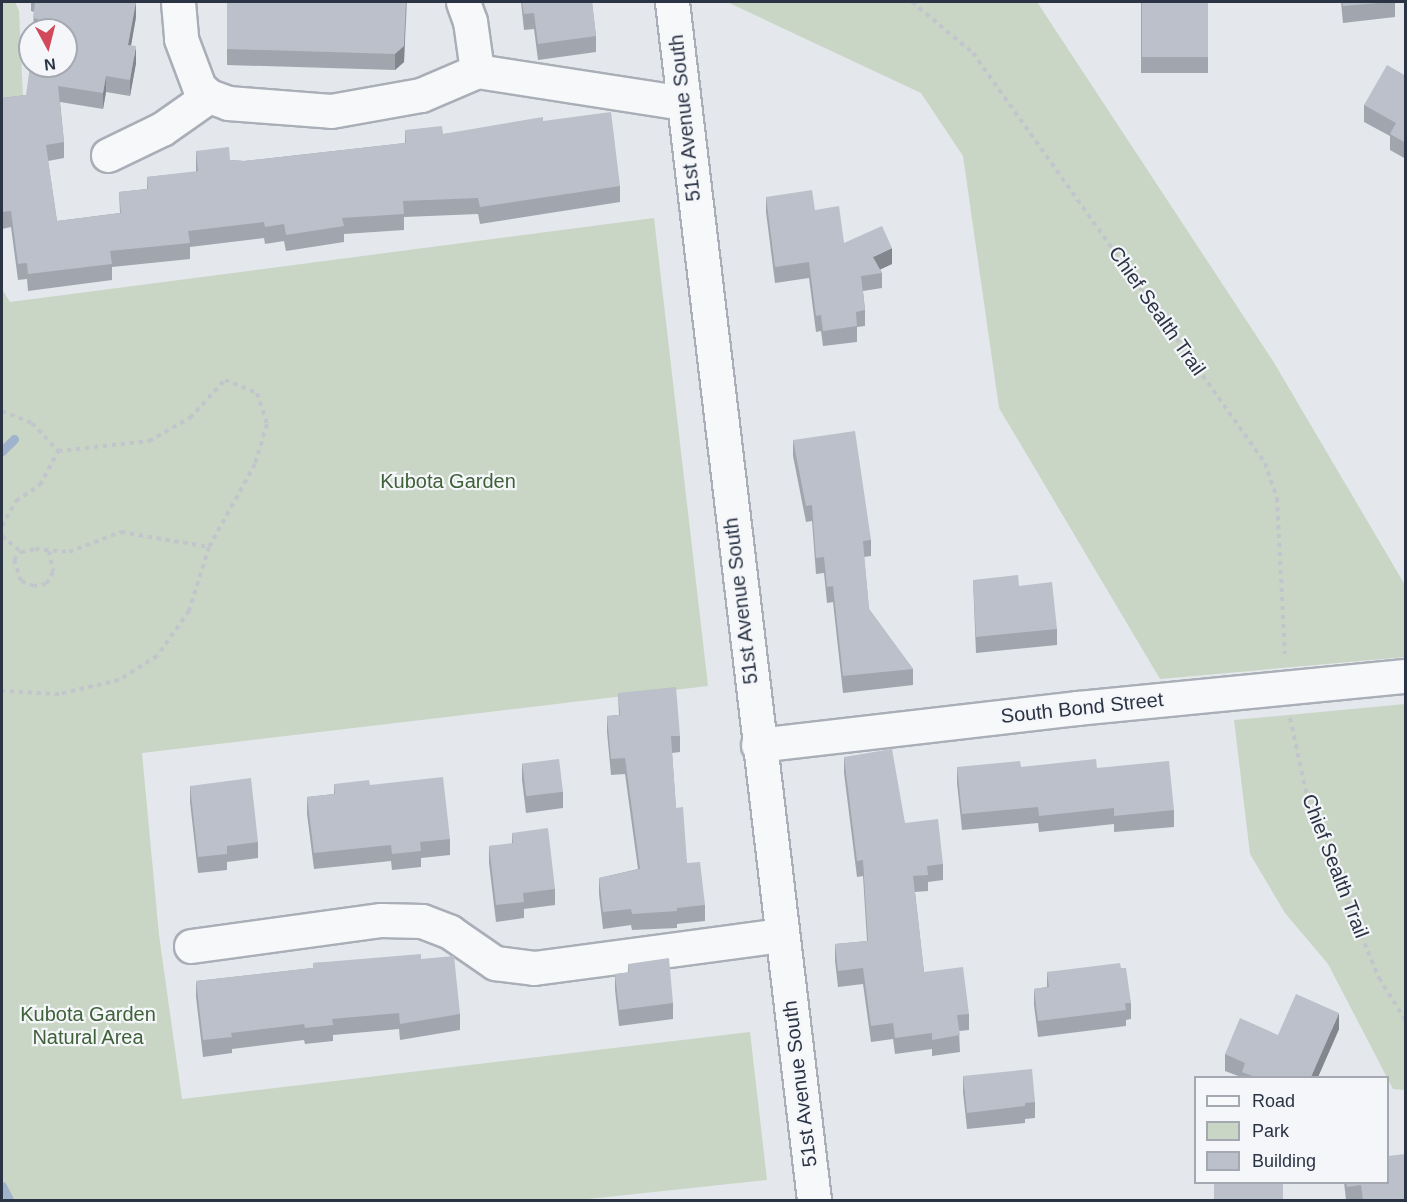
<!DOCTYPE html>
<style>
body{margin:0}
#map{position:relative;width:1407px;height:1202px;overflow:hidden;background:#e4e7ec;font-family:Helvetica,sans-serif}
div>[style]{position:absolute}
.green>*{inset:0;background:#c9d6c5}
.stream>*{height:9px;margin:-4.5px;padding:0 4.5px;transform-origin:4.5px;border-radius:4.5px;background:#9fb4cc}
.path>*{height:4px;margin-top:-2px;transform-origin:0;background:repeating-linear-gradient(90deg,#c2c5cb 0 4.5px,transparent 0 9px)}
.roads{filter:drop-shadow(2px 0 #a9aeb7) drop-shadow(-2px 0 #a9aeb7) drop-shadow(0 2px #a9aeb7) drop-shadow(0 -2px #a9aeb7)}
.minor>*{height:33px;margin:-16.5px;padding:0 16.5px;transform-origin:16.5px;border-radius:16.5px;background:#f7f8fa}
.wall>*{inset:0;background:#a1a5ae;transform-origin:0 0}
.shaded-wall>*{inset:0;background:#83868d}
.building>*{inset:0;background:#bbc0ca;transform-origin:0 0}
span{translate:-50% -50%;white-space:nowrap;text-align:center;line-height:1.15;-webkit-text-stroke:4.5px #f4f6f9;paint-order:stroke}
.street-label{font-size:20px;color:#2b3445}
.park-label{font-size:20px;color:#3f6138}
.frame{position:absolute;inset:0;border:3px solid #2b3445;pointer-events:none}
.legend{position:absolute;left:1194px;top:1076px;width:195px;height:108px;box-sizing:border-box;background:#f4f6f9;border:2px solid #a4a8b1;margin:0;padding:8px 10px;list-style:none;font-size:18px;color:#2b3445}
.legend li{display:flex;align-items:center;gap:12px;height:30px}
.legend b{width:30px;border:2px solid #a4a8b1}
.north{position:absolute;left:18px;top:18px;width:60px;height:60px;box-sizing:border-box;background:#f4f6f9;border:2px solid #a4a8b1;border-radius:50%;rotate:173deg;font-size:16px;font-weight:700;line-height:24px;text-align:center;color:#2b3445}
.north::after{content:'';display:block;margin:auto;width:21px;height:27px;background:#d1495b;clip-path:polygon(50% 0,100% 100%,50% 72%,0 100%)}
</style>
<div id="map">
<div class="green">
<div style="clip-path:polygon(2px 2px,15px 2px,19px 11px,23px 97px,2px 100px)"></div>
<div style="clip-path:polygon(727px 2px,1037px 2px,1273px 361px,1405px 585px,1405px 657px,1160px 679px,999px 408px,963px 156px,921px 93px)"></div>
<div style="clip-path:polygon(654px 218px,708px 686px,142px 753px,159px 935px,182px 1099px,750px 1032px,767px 1180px,579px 1200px,2px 1200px,2px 289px,10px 302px)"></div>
<div style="clip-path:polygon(1405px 704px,1406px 704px,1405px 1090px,1393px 1089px,1328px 964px,1285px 913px,1250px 854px,1234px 720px)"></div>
</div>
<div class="stream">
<div style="left:2px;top:451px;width:17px;rotate:-45deg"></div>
<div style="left:2px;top:1186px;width:16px;rotate:63deg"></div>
</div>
<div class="path">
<div style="left:912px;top:2px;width:80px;rotate:39.9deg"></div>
<div style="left:973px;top:53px;width:503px;rotate:54.54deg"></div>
<div style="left:1265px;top:463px;width:37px;rotate:71deg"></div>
<div style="left:1277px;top:498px;width:156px;rotate:87.1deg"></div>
<div style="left:2px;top:411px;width:32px;rotate:22deg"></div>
<div style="left:32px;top:423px;width:38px;rotate:47deg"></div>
<div style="left:58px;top:451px;width:92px;rotate:-6.3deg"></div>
<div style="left:149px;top:441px;width:47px;rotate:-29.3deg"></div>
<div style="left:190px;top:418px;width:52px;rotate:-47.4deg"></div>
<div style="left:225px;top:380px;width:35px;rotate:22deg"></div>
<div style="left:257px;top:393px;width:33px;rotate:72deg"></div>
<div style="left:267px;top:424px;width:42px;rotate:106.7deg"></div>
<div style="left:255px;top:464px;width:95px;rotate:119deg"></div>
<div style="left:209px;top:547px;width:67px;rotate:107.4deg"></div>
<div style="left:189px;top:611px;width:55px;rotate:125.4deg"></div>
<div style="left:157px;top:656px;width:45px;rotate:147.7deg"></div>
<div style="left:119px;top:680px;width:62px;rotate:166.9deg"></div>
<div style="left:59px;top:694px;width:57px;rotate:-177deg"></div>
<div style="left:2px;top:526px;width:29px;rotate:-61deg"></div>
<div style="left:16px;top:501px;width:29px;rotate:-34deg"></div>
<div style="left:40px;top:485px;width:38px;rotate:-62deg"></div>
<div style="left:2px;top:536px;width:25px;rotate:40deg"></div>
<div style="left:49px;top:551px;width:21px;rotate:79deg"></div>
<div style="left:53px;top:572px;width:14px;rotate:120deg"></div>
<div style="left:46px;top:584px;width:12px;rotate:171deg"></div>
<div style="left:34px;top:586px;width:14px;rotate:-159deg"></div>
<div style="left:21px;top:581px;width:22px;rotate:-108deg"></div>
<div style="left:14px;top:560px;width:11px;rotate:-49deg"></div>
<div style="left:21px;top:552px;width:14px;rotate:-12deg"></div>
<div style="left:35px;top:549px;width:34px;rotate:5deg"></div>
<div style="left:69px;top:552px;width:56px;rotate:-21deg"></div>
<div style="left:121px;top:532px;width:89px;rotate:9.7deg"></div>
<div style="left:1290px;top:718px;width:94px;rotate:77.7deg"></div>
<div style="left:1310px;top:810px;width:182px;rotate:67.7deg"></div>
<div style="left:1379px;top:978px;width:51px;rotate:57.9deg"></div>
</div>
<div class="roads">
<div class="minor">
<div style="left:178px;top:2px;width:37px;rotate:85deg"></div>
<div style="left:181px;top:39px;width:51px;rotate:69.4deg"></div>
<div style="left:199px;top:87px;width:13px;rotate:42deg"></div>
<div style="left:209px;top:96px;width:20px;rotate:20deg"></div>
<div style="left:228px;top:103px;width:103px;rotate:4.4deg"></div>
<div style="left:331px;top:111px;width:91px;rotate:-10.1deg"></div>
<div style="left:421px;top:95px;width:61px;rotate:-23.2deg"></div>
<div style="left:477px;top:71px;width:208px;rotate:8.8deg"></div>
<div style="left:463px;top:2px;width:20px;rotate:70deg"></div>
<div style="left:470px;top:21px;width:50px;rotate:82deg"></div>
<div style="left:672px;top:2px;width:1206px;rotate:83.24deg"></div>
<div style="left:108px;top:155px;width:60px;rotate:-25.7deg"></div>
<div style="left:162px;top:129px;width:57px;rotate:-35.1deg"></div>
<div style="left:758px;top:745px;width:321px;rotate:-6.6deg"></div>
<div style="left:1077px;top:708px;width:331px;rotate:-5.6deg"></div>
<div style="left:191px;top:946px;width:192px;rotate:-7.8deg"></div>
<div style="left:381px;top:920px;width:41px;rotate:1.4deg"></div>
<div style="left:422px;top:921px;width:30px;rotate:21deg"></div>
<div style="left:450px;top:932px;width:55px;rotate:34.6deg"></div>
<div style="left:495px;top:963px;width:39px;rotate:7deg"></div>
<div style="left:534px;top:968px;width:250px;rotate:-7.6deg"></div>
</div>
</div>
<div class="wall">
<div style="clip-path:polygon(31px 2px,136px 2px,136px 17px,131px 46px,136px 63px,130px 96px,106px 92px,103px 109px,60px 102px,64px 142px,64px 158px,48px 161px,57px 221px,120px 213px,119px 192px,147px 189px,147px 177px,196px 172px,196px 151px,230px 160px,244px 161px,405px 143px,405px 130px,443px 134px,543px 121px,620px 186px,620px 202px,480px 224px,478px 214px,404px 217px,404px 230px,344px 234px,344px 242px,286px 251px,284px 241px,265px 244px,264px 238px,190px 247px,190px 259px,112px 267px,112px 280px,28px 291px,27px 279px,18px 280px,11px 227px,2px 229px,2px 98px,26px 95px,66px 30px,33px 30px,34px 12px,31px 11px)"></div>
<div style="clip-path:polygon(227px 2px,407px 2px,404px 62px,395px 70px,227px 65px)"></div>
<div style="clip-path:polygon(521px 2px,592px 2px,596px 36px,596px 52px,538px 60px,534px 29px,524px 30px)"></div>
<div style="left:1141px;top:2px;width:67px;height:71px"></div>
<div style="clip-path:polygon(1341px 2px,1395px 2px,1395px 17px,1343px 23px)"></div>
<div style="clip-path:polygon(1406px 76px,1406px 159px,1390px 150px,1390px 136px,1364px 122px,1364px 105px)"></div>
<div style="clip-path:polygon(766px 197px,815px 210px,844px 243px,892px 264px,880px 269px,882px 273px,882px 288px,863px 291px,865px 310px,865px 326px,857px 327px,857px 342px,823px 346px,821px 331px,816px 332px,809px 278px,775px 283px,766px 212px)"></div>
<div style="clip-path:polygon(793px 440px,871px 540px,871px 556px,864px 557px,869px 609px,913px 669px,913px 685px,843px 693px,833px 602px,827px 603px,824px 573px,816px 574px,812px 521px,806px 522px,793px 456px)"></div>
<div style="clip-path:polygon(973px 580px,1057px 629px,1057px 645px,976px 653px)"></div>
<div style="clip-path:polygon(618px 693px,680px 736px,680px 752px,672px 753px,676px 808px,687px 863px,705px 905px,705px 921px,677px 924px,677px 928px,632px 930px,631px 925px,603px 929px,599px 894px,599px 878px,638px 869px,625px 774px,611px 775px,607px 732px,607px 716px,619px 715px)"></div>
<div style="clip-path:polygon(844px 757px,943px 864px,943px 880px,928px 882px,928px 891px,915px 892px,924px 972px,969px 1014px,969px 1030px,959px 1031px,960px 1052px,932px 1056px,932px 1049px,895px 1054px,893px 1039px,871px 1042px,863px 984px,838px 987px,835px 961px,835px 944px,867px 941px,863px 876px,857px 877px,844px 773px)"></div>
<div style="clip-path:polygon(522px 764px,563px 792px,563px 808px,526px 813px,522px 780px)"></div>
<div style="clip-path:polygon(957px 767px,1097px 768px,1174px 810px,1174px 827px,1114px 832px,1114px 824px,1039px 832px,1038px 823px,962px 830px,957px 783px)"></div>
<div style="clip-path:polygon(334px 784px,370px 785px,450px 839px,450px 855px,421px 858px,421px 867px,392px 870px,391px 861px,314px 869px,307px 814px,307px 797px,334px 794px)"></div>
<div style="clip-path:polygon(190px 786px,258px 842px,258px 858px,227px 862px,227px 870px,198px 873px,190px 802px)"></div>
<div style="clip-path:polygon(512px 833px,555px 889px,555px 905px,524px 909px,524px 918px,496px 922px,489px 863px,489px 846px,512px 844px)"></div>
<div style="clip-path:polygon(421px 959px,460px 1014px,460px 1030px,400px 1040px,399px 1029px,333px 1035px,333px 1041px,305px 1044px,304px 1040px,232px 1049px,232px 1053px,203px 1057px,196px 997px,196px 981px,313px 968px,313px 963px)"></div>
<div style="clip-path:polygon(628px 964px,673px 1003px,673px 1019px,619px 1026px,615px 990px,615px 974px,628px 973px)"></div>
<div style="clip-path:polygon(1121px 968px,1131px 1003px,1131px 1019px,1126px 1020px,1126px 1026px,1038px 1037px,1034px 1005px,1034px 989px,1047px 987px,1047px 972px)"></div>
<div style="clip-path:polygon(1339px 1029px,1318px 1077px,1241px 1077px,1225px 1071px,1225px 1054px,1278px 1035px)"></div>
<div style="clip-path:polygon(963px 1076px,1035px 1102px,1035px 1118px,1025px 1119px,1025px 1123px,967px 1129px,963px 1092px)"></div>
<div style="clip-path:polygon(1214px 1182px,1284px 1200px,1215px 1200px)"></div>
<div style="clip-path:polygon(1344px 1182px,1388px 1182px,1406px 1200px,1346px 1200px)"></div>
</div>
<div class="shaded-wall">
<div style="clip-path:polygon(136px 2px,136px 17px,128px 62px,128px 45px)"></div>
<div style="clip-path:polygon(406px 2px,404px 62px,395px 70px,395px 54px)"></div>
<div style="clip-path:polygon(136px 46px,136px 63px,130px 96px,130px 80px)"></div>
<div style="clip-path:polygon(106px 76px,106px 92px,103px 109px,103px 93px)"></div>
<div style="clip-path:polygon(892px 248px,892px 264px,873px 273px,873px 257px)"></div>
<div style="clip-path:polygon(1339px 1013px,1339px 1029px,1318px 1077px,1311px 1077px)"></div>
</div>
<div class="building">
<div style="clip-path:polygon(35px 2px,136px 2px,128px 45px,136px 46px,130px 80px,106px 76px,103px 93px,58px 86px,64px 142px,46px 145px,57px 221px,121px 213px,119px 192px,148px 189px,147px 177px,198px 171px,196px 151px,229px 147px,230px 160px,244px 161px,406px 143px,405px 130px,442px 126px,443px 134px,543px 117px,543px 121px,611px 112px,620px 186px,480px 207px,478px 198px,403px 201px,404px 214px,342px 218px,344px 226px,286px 235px,284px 224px,265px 227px,264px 222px,188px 231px,190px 243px,110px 251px,112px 264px,28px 274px,27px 263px,18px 264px,11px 211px,2px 212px,2px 98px,26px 95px,30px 66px,66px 66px,66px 30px,36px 30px,38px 19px,33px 18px)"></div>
<div style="clip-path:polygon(227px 2px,406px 2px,404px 46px,395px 54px,227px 49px)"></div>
<div style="clip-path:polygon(522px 2px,592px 2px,596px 36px,538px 44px,534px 13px,524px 14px)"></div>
<div style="left:1142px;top:2px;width:66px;height:55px"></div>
<div style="clip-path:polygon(1342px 2px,1391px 2px,1343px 6px)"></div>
<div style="clip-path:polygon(1387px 65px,1406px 76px,1406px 143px,1390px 134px,1396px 123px,1364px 105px)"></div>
<div style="clip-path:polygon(812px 190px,815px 210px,839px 206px,844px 243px,882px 226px,892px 248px,873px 257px,882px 273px,861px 276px,865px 310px,856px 312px,857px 326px,823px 331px,821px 315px,816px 316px,809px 262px,775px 267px,766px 197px)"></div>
<div style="clip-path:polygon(855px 431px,871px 540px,863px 541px,869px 609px,913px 669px,843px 676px,833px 586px,827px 587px,824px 557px,816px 558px,812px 505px,806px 506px,793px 440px)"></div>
<div style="clip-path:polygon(1018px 575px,1019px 586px,1052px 582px,1057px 629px,976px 637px,973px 580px)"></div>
<div style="clip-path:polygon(676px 687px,680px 736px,671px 736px,676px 808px,683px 807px,687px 863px,700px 862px,705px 905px,677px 908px,677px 911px,632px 914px,631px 909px,603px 912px,599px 878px,640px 869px,625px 758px,611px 759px,607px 716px,620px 715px,618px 693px)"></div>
<div style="clip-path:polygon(892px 749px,905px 823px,938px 819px,943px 864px,927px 866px,928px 875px,913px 876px,924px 972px,963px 967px,969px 1014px,957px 1015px,960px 1035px,932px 1040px,932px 1033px,895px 1038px,893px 1023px,871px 1026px,863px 968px,838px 971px,835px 944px,868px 941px,863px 860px,857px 861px,844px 757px)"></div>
<div style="left:559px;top:759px;width:33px;height:37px;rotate:83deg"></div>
<div style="clip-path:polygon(1096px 759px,1097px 768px,1169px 761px,1174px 810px,1114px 816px,1114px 808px,1039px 816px,1038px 807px,962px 814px,957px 767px,1020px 761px,1021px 767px)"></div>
<div style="clip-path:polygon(443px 777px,450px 839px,420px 842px,421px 851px,392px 854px,391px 845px,314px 853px,307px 797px,335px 794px,334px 784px,369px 780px,370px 785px)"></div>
<div style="clip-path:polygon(251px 778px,258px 842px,227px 846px,227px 854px,198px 857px,190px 786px)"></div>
<div style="clip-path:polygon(548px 828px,555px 889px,523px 893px,524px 902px,496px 905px,489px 846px,513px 843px,512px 833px)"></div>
<div style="clip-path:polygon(421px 954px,421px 959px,454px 956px,460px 1014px,400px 1024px,399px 1013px,332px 1019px,333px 1025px,305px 1028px,304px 1024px,231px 1033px,232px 1037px,203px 1040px,196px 981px,313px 968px,313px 963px)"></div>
<div style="clip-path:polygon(669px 958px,673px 1003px,619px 1010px,615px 974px,629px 972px,628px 964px)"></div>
<div style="clip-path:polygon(1120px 963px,1121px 968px,1126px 968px,1131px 1003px,1125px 1003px,1126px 1010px,1038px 1021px,1034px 989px,1049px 987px,1047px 972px)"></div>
<div style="clip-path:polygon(1296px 994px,1339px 1013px,1311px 1077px,1255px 1077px,1242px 1072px,1245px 1063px,1225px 1054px,1240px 1018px,1278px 1035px)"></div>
<div style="clip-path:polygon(1032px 1069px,1035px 1102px,1025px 1103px,1025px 1106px,967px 1113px,963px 1076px)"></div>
<div style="clip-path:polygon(1406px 1154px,1406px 1200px,1363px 1200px,1361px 1185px,1347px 1187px,1346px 1182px,1388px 1182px,1388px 1156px)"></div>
<div style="left:1214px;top:1182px;width:69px;height:18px"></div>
</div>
<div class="street-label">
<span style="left:685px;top:118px;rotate:-96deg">51st Avenue South</span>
<span style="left:1157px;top:311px;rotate:55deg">Chief Sealth Trail</span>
<span style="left:741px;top:601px;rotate:-97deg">51st Avenue South</span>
<span style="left:1082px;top:708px;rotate:-6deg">South Bond Street</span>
<span style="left:1335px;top:866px;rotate:69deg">Chief Sealth Trail</span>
<span style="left:800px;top:1084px;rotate:-97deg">51st Avenue South</span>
</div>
<div class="park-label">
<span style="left:448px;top:481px">Kubota Garden</span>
<span style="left:88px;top:1026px">Kubota Garden<br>Natural Area</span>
</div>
<div class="frame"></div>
<ul class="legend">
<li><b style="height:8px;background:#f7f8fa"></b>Road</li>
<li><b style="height:16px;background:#c9d6c5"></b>Park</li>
<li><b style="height:16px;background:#bbc0ca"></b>Building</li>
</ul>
<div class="north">N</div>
</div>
